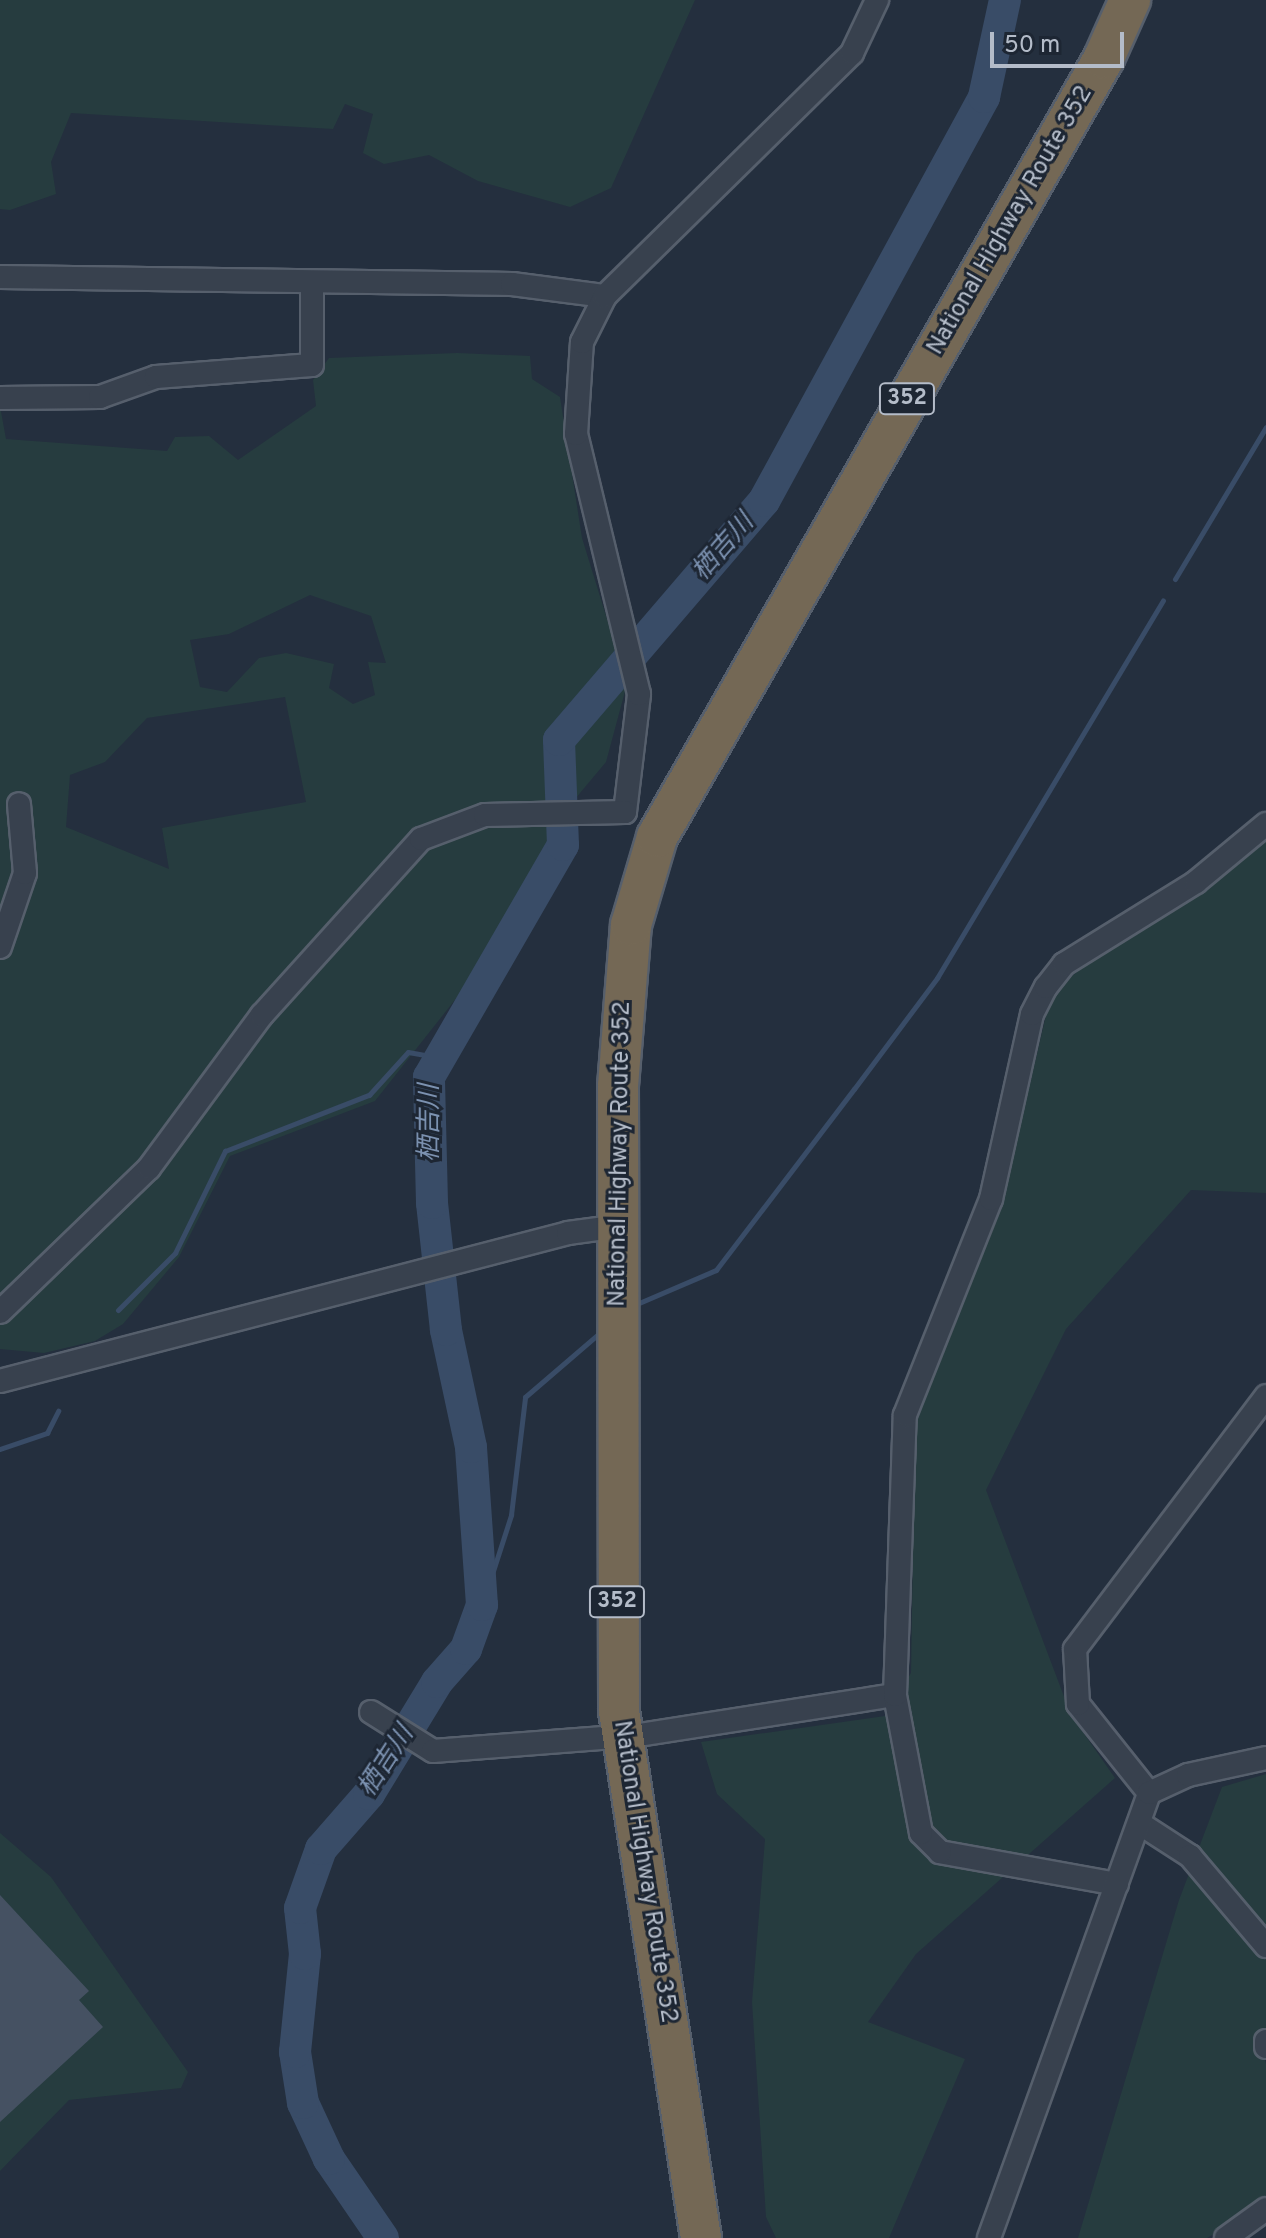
<!DOCTYPE html>
<meta charset="utf-8">
<style>
body{margin:0}
#map{position:relative;width:1266px;height:2238px;overflow:hidden;background:#242f3e;font-family:Overpass,"Noto Sans JP",sans-serif}
div>[style]{position:absolute}
.green>*{inset:0;background:#263c3f}
.stream>*{height:5px;margin:-2.5px;padding:0 2.5px;transform-origin:2.5px;border-radius:2.5px;background:#394c67}
.river>*{height:32px;margin:-16px;padding:0 16px;transform-origin:16px;border-radius:16px;background:#394c67}
.building>*{inset:0;background:#455162}
.roads{filter:drop-shadow(2px 0 #565f6c) drop-shadow(-2px 0 #565f6c) drop-shadow(0 2px #565f6c) drop-shadow(0 -2px #565f6c)}
.street>*{height:22px;margin:-11px;padding:0 11px;transform-origin:11px;border-radius:11px;background:#38414e}
.highway>*{height:40px;margin:-20px;padding:0 20px;transform-origin:20px;border-radius:20px;background:#746855}
span{translate:-50% -50%;white-space:nowrap;text-align:center;line-height:1.15;-webkit-text-stroke:6px #1d2633;paint-order:stroke}
.shield-label span{padding:2px 6px;background:#1d2633;border:2px solid;border-radius:6px;-webkit-text-stroke-width:0}
.shield-label{font-size:22px;color:#b4bcc9;font-weight:700}
.street-label{font-size:24px;color:#b4bcc9}
.water-label{font-size:26px;color:#7c92b1;font-style:italic}
.scale{position:absolute;left:990px;top:32px;width:134px;height:36px;box-sizing:border-box;border:4px solid #b4bcc9;border-top:0;padding-left:10px;font-size:24px;line-height:28px;white-space:nowrap;color:#b4bcc9;-webkit-text-stroke:6px #1d2633;paint-order:stroke}
</style>
<div id="map">
<div class="green">
<div style="clip-path:polygon(0 0,695px 0,611px 188px,570px 207px,478px 181px,429px 155px,384px 164px,363px 153px,373px 114px,345px 104px,333px 129px,71px 113px,51px 162px,56px 194px,10px 210px,0 209px)"></div>
<div style="clip-path:polygon(evenodd,457px 353px,530px 356px,532px 379px,560px 397px,582px 538px,627px 684px,606px 762px,575px 799px,492px 953px,375px 1101px,230px 1156px,179px 1257px,123px 1324px,95px 1341px,44px 1353px,0 1349px,0 406px,6px 439px,167px 451px,175px 437px,209px 436px,238px 460px,316px 406px,313px 380px,329px 358px,457px 353px,310px 595px,371px 616px,386px 663px,368px 662px,375px 695px,353px 704px,329px 688px,334px 664px,286px 653px,259px 658px,227px 692px,200px 687px,190px 640px,229px 634px,310px 595px,457px 353px,285px 697px,306px 802px,162px 828px,169px 869px,66px 827px,70px 775px,105px 762px,147px 718px,285px 697px)"></div>
<div style="clip-path:polygon(1266px 840px,1266px 1193px,1191px 1190px,1066px 1329px,986px 1490px,1071px 1715px,1115px 1778px,916px 1954px,868px 2022px,965px 2059px,889px 2238px,776px 2238px,766px 2217px,752px 2002px,765px 1839px,717px 1794px,701px 1742px,885px 1716px,911px 1673px,915px 1424px,1001px 1207px,1048px 1007px,1063px 983px,1110px 946px,1211px 884px)"></div>
<div style="clip-path:polygon(1266px 1774px,1266px 2035px,1259px 2036px,1266px 2064px,1266px 2204px,1207px 2238px,1078px 2238px,1179px 1900px,1222px 1787px)"></div>
<div style="clip-path:polygon(0 1833px,51px 1877px,188px 2072px,181px 2088px,69px 2100px,0 2171px)"></div>
</div>
<div class="stream">
<div style="left:1175px;top:579px;width:177px;rotate:-59.1deg"></div>
<div style="left:639px;top:1303px;width:84px;rotate:-23.2deg"></div>
<div style="left:716px;top:1270px;width:228px;rotate:-52.7deg"></div>
<div style="left:854px;top:1089px;width:139px;rotate:-53.2deg"></div>
<div style="left:937px;top:978px;width:440px;rotate:-59.1deg"></div>
<div style="left:118px;top:1310px;width:81px;rotate:-45deg"></div>
<div style="left:175px;top:1253px;width:114px;rotate:-63.9deg"></div>
<div style="left:225px;top:1151px;width:155px;rotate:-21.3deg"></div>
<div style="left:369px;top:1095px;width:58px;rotate:-47.8deg"></div>
<div style="left:408px;top:1052px;width:28px;rotate:10deg"></div>
<div style="left:0;top:1449px;width:50px;rotate:-18.8deg"></div>
<div style="left:47px;top:1433px;width:25px;rotate:-63deg"></div>
<div style="left:482px;top:1605px;width:95px;rotate:-72.1deg"></div>
<div style="left:511px;top:1515px;width:119px;rotate:-83.2deg"></div>
<div style="left:525px;top:1397px;width:95px;rotate:-40.7deg"></div>
</div>
<div class="river">
<div style="left:383px;top:2238px;width:96px;rotate:-124.4deg"></div>
<div style="left:329px;top:2159px;width:62px;rotate:-114.9deg"></div>
<div style="left:303px;top:2103px;width:52px;rotate:-98.9deg"></div>
<div style="left:295px;top:2052px;width:99px;rotate:-84.2deg"></div>
<div style="left:305px;top:1954px;width:46px;rotate:-96.2deg"></div>
<div style="left:300px;top:1908px;width:63px;rotate:-70.4deg"></div>
<div style="left:321px;top:1849px;width:73px;rotate:-48.9deg"></div>
<div style="left:369px;top:1794px;width:131px;rotate:-58.7deg"></div>
<div style="left:437px;top:1682px;width:44px;rotate:-48.7deg"></div>
<div style="left:466px;top:1649px;width:47px;rotate:-70deg"></div>
<div style="left:482px;top:1605px;width:158px;rotate:-94deg"></div>
<div style="left:471px;top:1447px;width:120px;rotate:-102.1deg"></div>
<div style="left:446px;top:1330px;width:128px;rotate:-96.3deg"></div>
<div style="left:432px;top:1203px;width:126px;rotate:-91.4deg"></div>
<div style="left:429px;top:1077px;width:268px;rotate:-60deg"></div>
<div style="left:563px;top:845px;width:105px;rotate:-92.2deg"></div>
<div style="left:559px;top:740px;width:315px;rotate:-49.4deg"></div>
<div style="left:764px;top:501px;width:460px;rotate:-61.4deg"></div>
<div style="left:984px;top:97px;width:99px;rotate:-77.8deg"></div>
</div>
<div class="building">
<div style="clip-path:polygon(0 1895px,89px 1991px,79px 2000px,103px 2027px,0 2122px)"></div>
</div>
<div class="roads">
<div class="street">
<div style="left:0;top:277px;width:512px;rotate:0.78deg"></div>
<div style="left:512px;top:284px;width:94px;rotate:7.4deg"></div>
<div style="left:0;top:398px;width:100px;rotate:-0.6deg"></div>
<div style="left:100px;top:397px;width:59px;rotate:-19.7deg"></div>
<div style="left:156px;top:377px;width:156px;rotate:-4.4deg"></div>
<div style="left:312px;top:365px;width:83px;rotate:-90deg"></div>
<div style="left:625px;top:812px;width:119px;rotate:-83.2deg"></div>
<div style="left:639px;top:694px;width:268px;rotate:-103.6deg"></div>
<div style="left:576px;top:434px;width:92px;rotate:-86.3deg"></div>
<div style="left:582px;top:342px;width:51px;rotate:-63.4deg"></div>
<div style="left:605px;top:296px;width:346px;rotate:-44.5deg"></div>
<div style="left:852px;top:53px;width:59px;rotate:-64.7deg"></div>
<div style="left:0;top:947px;width:78px;rotate:-71.3deg"></div>
<div style="left:25px;top:873px;width:69px;rotate:-95deg"></div>
<div style="left:0;top:1312px;width:207px;rotate:-44deg"></div>
<div style="left:149px;top:1168px;width:190px;rotate:-53.6deg"></div>
<div style="left:262px;top:1015px;width:237px;rotate:-47.9deg"></div>
<div style="left:421px;top:839px;width:68px;rotate:-20.6deg"></div>
<div style="left:485px;top:815px;width:140px;rotate:-1.2deg"></div>
<div style="left:0;top:1381px;width:587px;rotate:-14.6deg"></div>
<div style="left:568px;top:1233px;width:51px;rotate:-7.8deg"></div>
<div style="left:371px;top:1712px;width:73px;rotate:32.2deg"></div>
<div style="left:433px;top:1751px;width:207px;rotate:-4.4deg"></div>
<div style="left:639px;top:1735px;width:259px;rotate:-8.9deg"></div>
<div style="left:1149px;top:1793px;width:114px;rotate:-128.6deg"></div>
<div style="left:1078px;top:1704px;width:55px;rotate:-93.1deg"></div>
<div style="left:1075px;top:1649px;width:317px;rotate:-52.9deg"></div>
<div style="left:1139px;top:1823px;width:61px;rotate:32.9deg"></div>
<div style="left:1190px;top:1856px;width:118px;rotate:49.8deg"></div>
<div style="left:1117px;top:1884px;width:180px;rotate:-169.8deg"></div>
<div style="left:940px;top:1852px;width:27px;rotate:-135deg"></div>
<div style="left:921px;top:1833px;width:140px;rotate:-100.7deg"></div>
<div style="left:895px;top:1695px;width:280px;rotate:-88deg"></div>
<div style="left:905px;top:1415px;width:232px;rotate:-68.3deg"></div>
<div style="left:991px;top:1199px;width:189px;rotate:-77.5deg"></div>
<div style="left:1032px;top:1014px;width:30px;rotate:-63deg"></div>
<div style="left:1046px;top:987px;width:29px;rotate:-52deg"></div>
<div style="left:1064px;top:964px;width:155px;rotate:-31.8deg"></div>
<div style="left:1196px;top:882px;width:91px;rotate:-39.6deg"></div>
<div style="left:1266px;top:2041px;width:6px;rotate:90deg"></div>
<div style="left:989px;top:2238px;width:473px;rotate:-70.2deg"></div>
<div style="left:1149px;top:1793px;width:43px;rotate:-24.8deg"></div>
<div style="left:1188px;top:1775px;width:80px;rotate:-12.3deg"></div>
<div style="left:1226px;top:2238px;width:49px;rotate:-35.9deg"></div>
</div>
<div class="highway">
<div style="left:701px;top:2238px;width:533px;rotate:-98.84deg"></div>
<div style="left:619px;top:1711px;width:625px;rotate:-90.09deg"></div>
<div style="left:618px;top:1086px;width:162px;rotate:-85.4deg"></div>
<div style="left:631px;top:925px;width:92px;rotate:-73.5deg"></div>
<div style="left:657px;top:837px;width:898px;rotate:-60.15deg"></div>
<div style="left:1104px;top:58px;width:64px;rotate:-65.9deg"></div>
</div>
</div>
<div class="shield-label">
<span style="left:907px;top:399px">352</span>
<span style="left:617px;top:1602px">352</span>
</div>
<div class="street-label">
<span style="left:1011px;top:221px;rotate:-60deg">National Highway Route 352</span>
<span style="left:621px;top:1154px;rotate:-89deg">National Highway Route 352</span>
<span style="left:644px;top:1872px;rotate:81deg">National Highway Route 352</span>
</div>
<div class="water-label">
<span style="left:724px;top:548px;rotate:-49deg">栖吉川</span>
<span style="left:431px;top:1123px;rotate:-90deg">栖吉川</span>
<span style="left:387px;top:1762px;rotate:-57deg">栖吉川</span>
</div>
<div class="scale">50 m</div>
</div>
